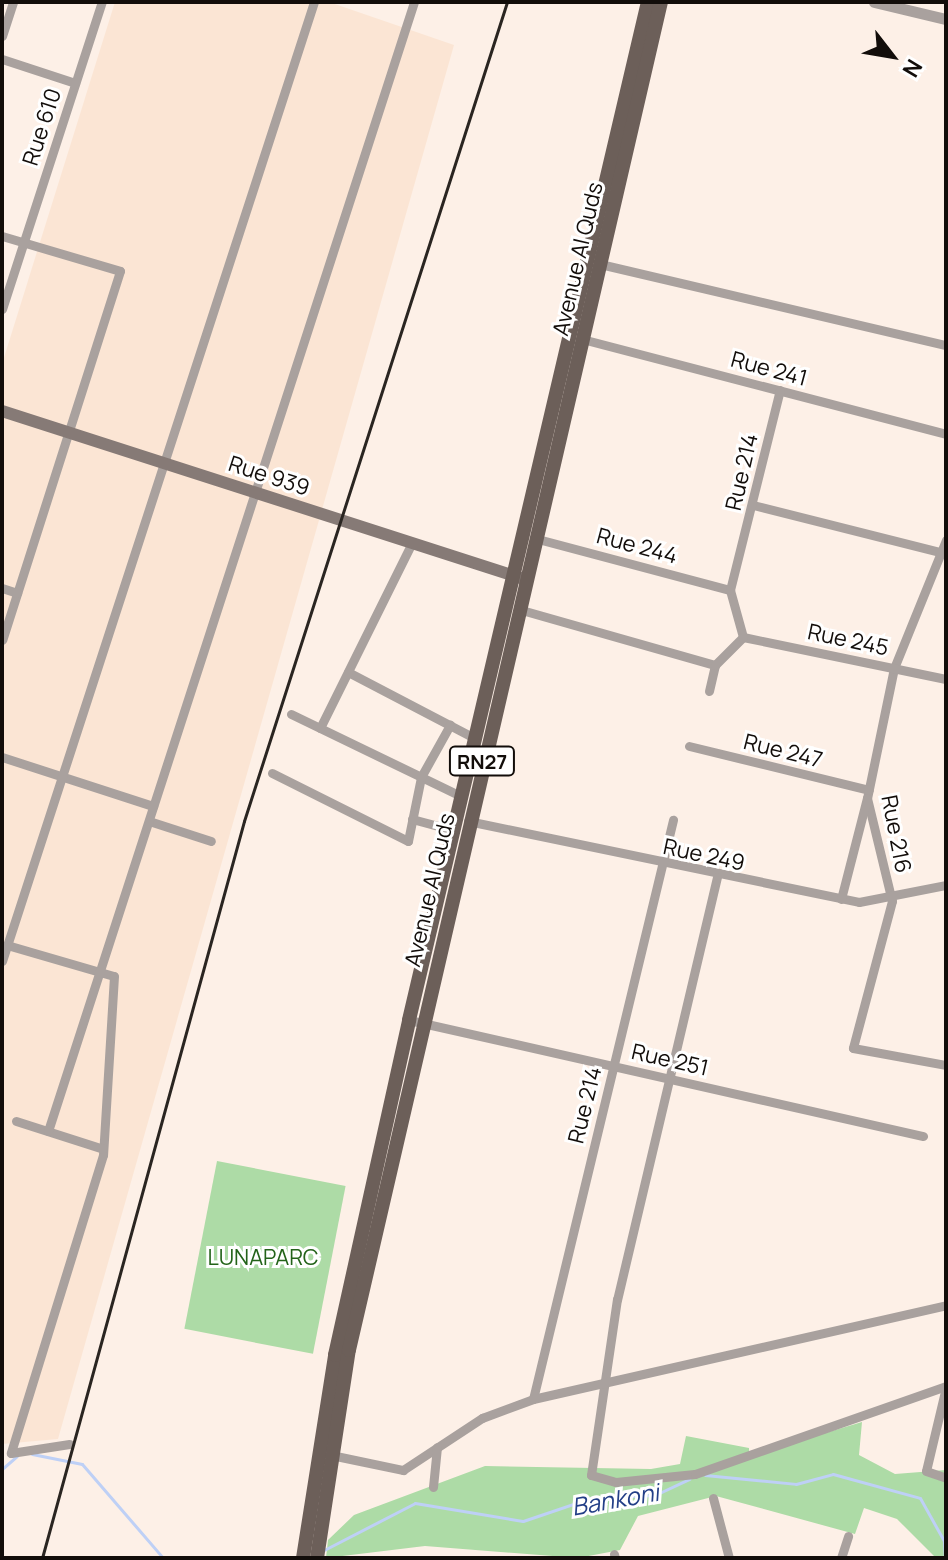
<!DOCTYPE html>
<style>
body{margin:0}
#map{position:relative;width:948px;height:1560px;overflow:hidden;background:#fdf0e7;font-family:Manrope,sans-serif}
div>[style]{position:absolute}
.built>*{inset:0;background:#fbe5d4}
.green>*{inset:0;background:#addba6;transform-origin:0 0}
.stream>*{height:3px;margin:-1.5px;padding:0 1.5px;transform-origin:1.5px;border-radius:1.5px;background:#bed0f6}
.minor>*{height:9px;margin:-4.5px;padding:0 4.5px;transform-origin:4.5px;border-radius:4.5px;background:#a9a19e}
.tertiary>*{height:11px;margin:-5.5px;padding:0 5.5px;transform-origin:5.5px;border-radius:5.5px;background:#a9a19e}
.secondary>*{height:12px;margin:-6px;padding:0 6px;transform-origin:6px;border-radius:6px;background:#867a76}
.primary>*{height:14px;margin:-7px;padding:0 7px;transform-origin:7px;border-radius:7px;background:#6c5f59}
.rail>*{height:3px;margin:-1.5px;padding:0 1.5px;transform-origin:1.5px;border-radius:1.5px;background:#2a2521}
span{translate:-50% -50%;white-space:nowrap;text-align:center;line-height:1.15;-webkit-text-stroke:6px #fff;paint-order:stroke}
.shield-label span{padding:2px 6px;background:#fff;border:2px solid;border-radius:6px;-webkit-text-stroke-width:0}
.shield-label{font-size:20px;color:#120d0a;font-weight:700}
.street-label{font-size:22px;color:#120d0a}
.park-label{font-size:22px;color:#236319}
.water-label{font-size:24px;color:#233f87;font-style:italic}
.frame{position:absolute;inset:0;border:4px solid #120d0a;pointer-events:none}
.north{position:absolute;left:852px;top:16px;width:80px;height:80px;-webkit-text-stroke:6px #fff;paint-order:stroke;rotate:121deg;font-size:22px;font-weight:700;line-height:32px;text-align:center;color:#120d0a}
.north::after{content:'';display:block;margin:auto;width:28px;height:36px;background:#120d0a;clip-path:polygon(50% 0,100% 100%,50% 72%,0 100%)}
</style>
<div id="map">
<div class="built">
<div style="clip-path:polygon(115px 2px,329px 2px,454px 45px,58px 1439px,2px 1444px,2px 364px)"></div>
</div>
<div class="green">
<div style="left:217px;top:1161px;width:131px;height:171px;rotate:11deg"></div>
<div style="clip-path:polygon(862px 1422px,859px 1455px,895px 1474px,946px 1470px,946px 1558px,936px 1558px,897px 1519px,864px 1508px,855px 1534px,716px 1496px,638px 1516px,620px 1550px,578px 1558px,425px 1546px,326px 1558px,328px 1540px,354px 1515px,485px 1466px,651px 1469px,680px 1464px,686px 1436px,749px 1448px,749px 1456px)"></div>
</div>
<div class="stream">
<div style="left:32px;top:1454px;width:51px;rotate:11.3deg"></div>
<div style="left:82px;top:1464px;width:124px;rotate:49.2deg"></div>
<div style="left:2px;top:1469px;width:20px;rotate:-41deg"></div>
<div style="left:705px;top:1475px;width:91px;rotate:5.6deg"></div>
<div style="left:796px;top:1484px;width:38px;rotate:-15deg"></div>
<div style="left:833px;top:1474px;width:90px;rotate:15.4deg"></div>
<div style="left:920px;top:1498px;width:49px;rotate:60.8deg"></div>
<div style="left:944px;top:1541px;width:17px;rotate:87deg"></div>
<div style="left:324px;top:1550px;width:102px;rotate:-27.3deg"></div>
<div style="left:415px;top:1503px;width:109px;rotate:9.5deg"></div>
<div style="left:523px;top:1521px;width:72px;rotate:-18.7deg"></div>
<div style="left:591px;top:1498px;width:64px;rotate:-2.7deg"></div>
<div style="left:655px;top:1495px;width:38px;rotate:-25deg"></div>
</div>
<div class="minor">
<div style="left:2px;top:36px;width:36px;rotate:-72deg"></div>
<div style="left:2px;top:59px;width:77px;rotate:18.2deg"></div>
<div style="left:2px;top:236px;width:123px;rotate:16.5deg"></div>
<div style="left:120px;top:271px;width:387px;rotate:107.7deg"></div>
<div style="left:600px;top:264px;width:355px;rotate:13.2deg"></div>
<div style="left:2px;top:309px;width:323px;rotate:-72deg"></div>
<div style="left:582px;top:339px;width:376px;rotate:14.6deg"></div>
<div style="left:753px;top:505px;width:193px;rotate:14.1deg"></div>
<div style="left:534px;top:538px;width:203px;rotate:14.9deg"></div>
<div style="left:946px;top:540px;width:138px;rotate:112.1deg"></div>
<div style="left:894px;top:668px;width:133px;rotate:101.7deg"></div>
<div style="left:867px;top:798px;width:106px;rotate:76.4deg"></div>
<div style="left:892px;top:901px;width:152px;rotate:104.9deg"></div>
<div style="left:853px;top:1048px;width:95px;rotate:10.4deg"></div>
<div style="left:2px;top:588px;width:16px;rotate:18deg"></div>
<div style="left:518px;top:609px;width:205px;rotate:15.9deg"></div>
<div style="left:743px;top:637px;width:207px;rotate:11.7deg"></div>
<div style="left:348px;top:672px;width:142px;rotate:27.6deg"></div>
<div style="left:709px;top:691px;width:27px;rotate:-77deg"></div>
<div style="left:715px;top:665px;width:40px;rotate:-45deg"></div>
<div style="left:743px;top:637px;width:49px;rotate:-105.5deg"></div>
<div style="left:730px;top:590px;width:206px;rotate:-76deg"></div>
<div style="left:291px;top:714px;width:189px;rotate:25.8deg"></div>
<div style="left:320px;top:728px;width:207px;rotate:-63.6deg"></div>
<div style="left:689px;top:746px;width:185px;rotate:13.7deg"></div>
<div style="left:2px;top:757px;width:159px;rotate:18deg"></div>
<div style="left:272px;top:773px;width:152px;rotate:26.6deg"></div>
<div style="left:408px;top:841px;width:65px;rotate:-78.5deg"></div>
<div style="left:421px;top:777px;width:60px;rotate:-60.9deg"></div>
<div style="left:412px;top:819px;width:42px;rotate:15deg"></div>
<div style="left:149px;top:821px;width:65px;rotate:17.9deg"></div>
<div style="left:468px;top:821px;width:399px;rotate:11.7deg"></div>
<div style="left:859px;top:902px;width:89px;rotate:-11.1deg"></div>
<div style="left:717px;top:877px;width:434px;rotate:103.3deg"></div>
<div style="left:617px;top:1299px;width:178px;rotate:98.4deg"></div>
<div style="left:591px;top:1475px;width:26px;rotate:16deg"></div>
<div style="left:616px;top:1482px;width:79px;rotate:-5.8deg"></div>
<div style="left:695px;top:1474px;width:266px;rotate:-19.3deg"></div>
<div style="left:841px;top:899px;width:104px;rotate:-75.6deg"></div>
<div style="left:7px;top:945px;width:111px;rotate:16.2deg"></div>
<div style="left:114px;top:976px;width:179px;rotate:93.5deg"></div>
<div style="left:103px;top:1155px;width:312px;rotate:107.2deg"></div>
<div style="left:11px;top:1453px;width:59px;rotate:-8.8deg"></div>
<div style="left:2px;top:961px;width:1008px;rotate:-71.98deg"></div>
<div style="left:409px;top:1020px;width:527px;rotate:12.72deg"></div>
<div style="left:16px;top:1121px;width:91px;rotate:17.8deg"></div>
<div style="left:48px;top:1131px;width:1187px;rotate:-72.04deg"></div>
<div style="left:946px;top:1387px;width:86px;rotate:103.4deg"></div>
<div style="left:926px;top:1471px;width:21px;rotate:19deg"></div>
<div style="left:533px;top:1399px;width:596px;rotate:-76.41deg"></div>
<div style="left:331px;top:1455px;width:74px;rotate:11.8deg"></div>
<div style="left:403px;top:1470px;width:95px;rotate:-33.4deg"></div>
<div style="left:482px;top:1418px;width:54px;rotate:-20.4deg"></div>
<div style="left:533px;top:1399px;width:424px;rotate:-12.8deg"></div>
<div style="left:433px;top:1487px;width:40px;rotate:-84.3deg"></div>
<div style="left:713px;top:1498px;width:62px;rotate:75.1deg"></div>
<div style="left:614px;top:1554px;width:4px;rotate:76deg"></div>
<div style="left:841px;top:1558px;width:23px;rotate:-72deg"></div>
</div>
<div class="tertiary">
<div style="left:874px;top:2px;width:74px;rotate:13.3deg"></div>
</div>
<div class="secondary">
<div style="left:2px;top:411px;width:545px;rotate:17.84deg"></div>
</div>
<div class="primary">
<div style="left:303px;top:1558px;width:206px;rotate:-81deg"></div>
<div style="left:335px;top:1355px;width:343px;rotate:-77.5deg"></div>
<div style="left:409px;top:1020px;width:1046px;rotate:-76.79deg"></div>
<div style="left:317px;top:1558px;width:210px;rotate:-81.3deg"></div>
<div style="left:349px;top:1350px;width:1384px;rotate:-76.97deg"></div>
</div>
<div class="rail">
<div style="left:42px;top:1558px;width:764px;rotate:-74.67deg"></div>
<div style="left:244px;top:821px;width:860px;rotate:-72.2deg"></div>
</div>
<div class="shield-label">
<span style="left:482px;top:761px">RN27</span>
</div>
<div class="street-label">
<span style="left:42px;top:127px;rotate:-72deg">Rue 610</span>
<span style="left:578px;top:259px;rotate:-77deg">Avenue Al Quds</span>
<span style="left:769px;top:369px;rotate:15deg">Rue 241</span>
<span style="left:742px;top:472px;rotate:-77deg">Rue 214</span>
<span style="left:269px;top:476px;rotate:18deg">Rue 939</span>
<span style="left:637px;top:546px;rotate:15deg">Rue 244</span>
<span style="left:848px;top:640px;rotate:12deg">Rue 245</span>
<span style="left:783px;top:751px;rotate:14deg">Rue 247</span>
<span style="left:896px;top:834px;rotate:79deg">Rue 216</span>
<span style="left:704px;top:855px;rotate:12deg">Rue 249</span>
<span style="left:430px;top:890px;rotate:-77deg">Avenue Al Quds</span>
<span style="left:670px;top:1060px;rotate:13deg">Rue 251</span>
<span style="left:585px;top:1105px;rotate:-76deg">Rue 214</span>
</div>
<div class="park-label">
<span style="left:263px;top:1258px">LUNAPARC</span>
</div>
<div class="water-label">
<span style="left:615px;top:1499px;rotate:-10deg">Bankoni</span>
</div>
<div class="frame"></div>
<div class="north">N</div>
</div>
